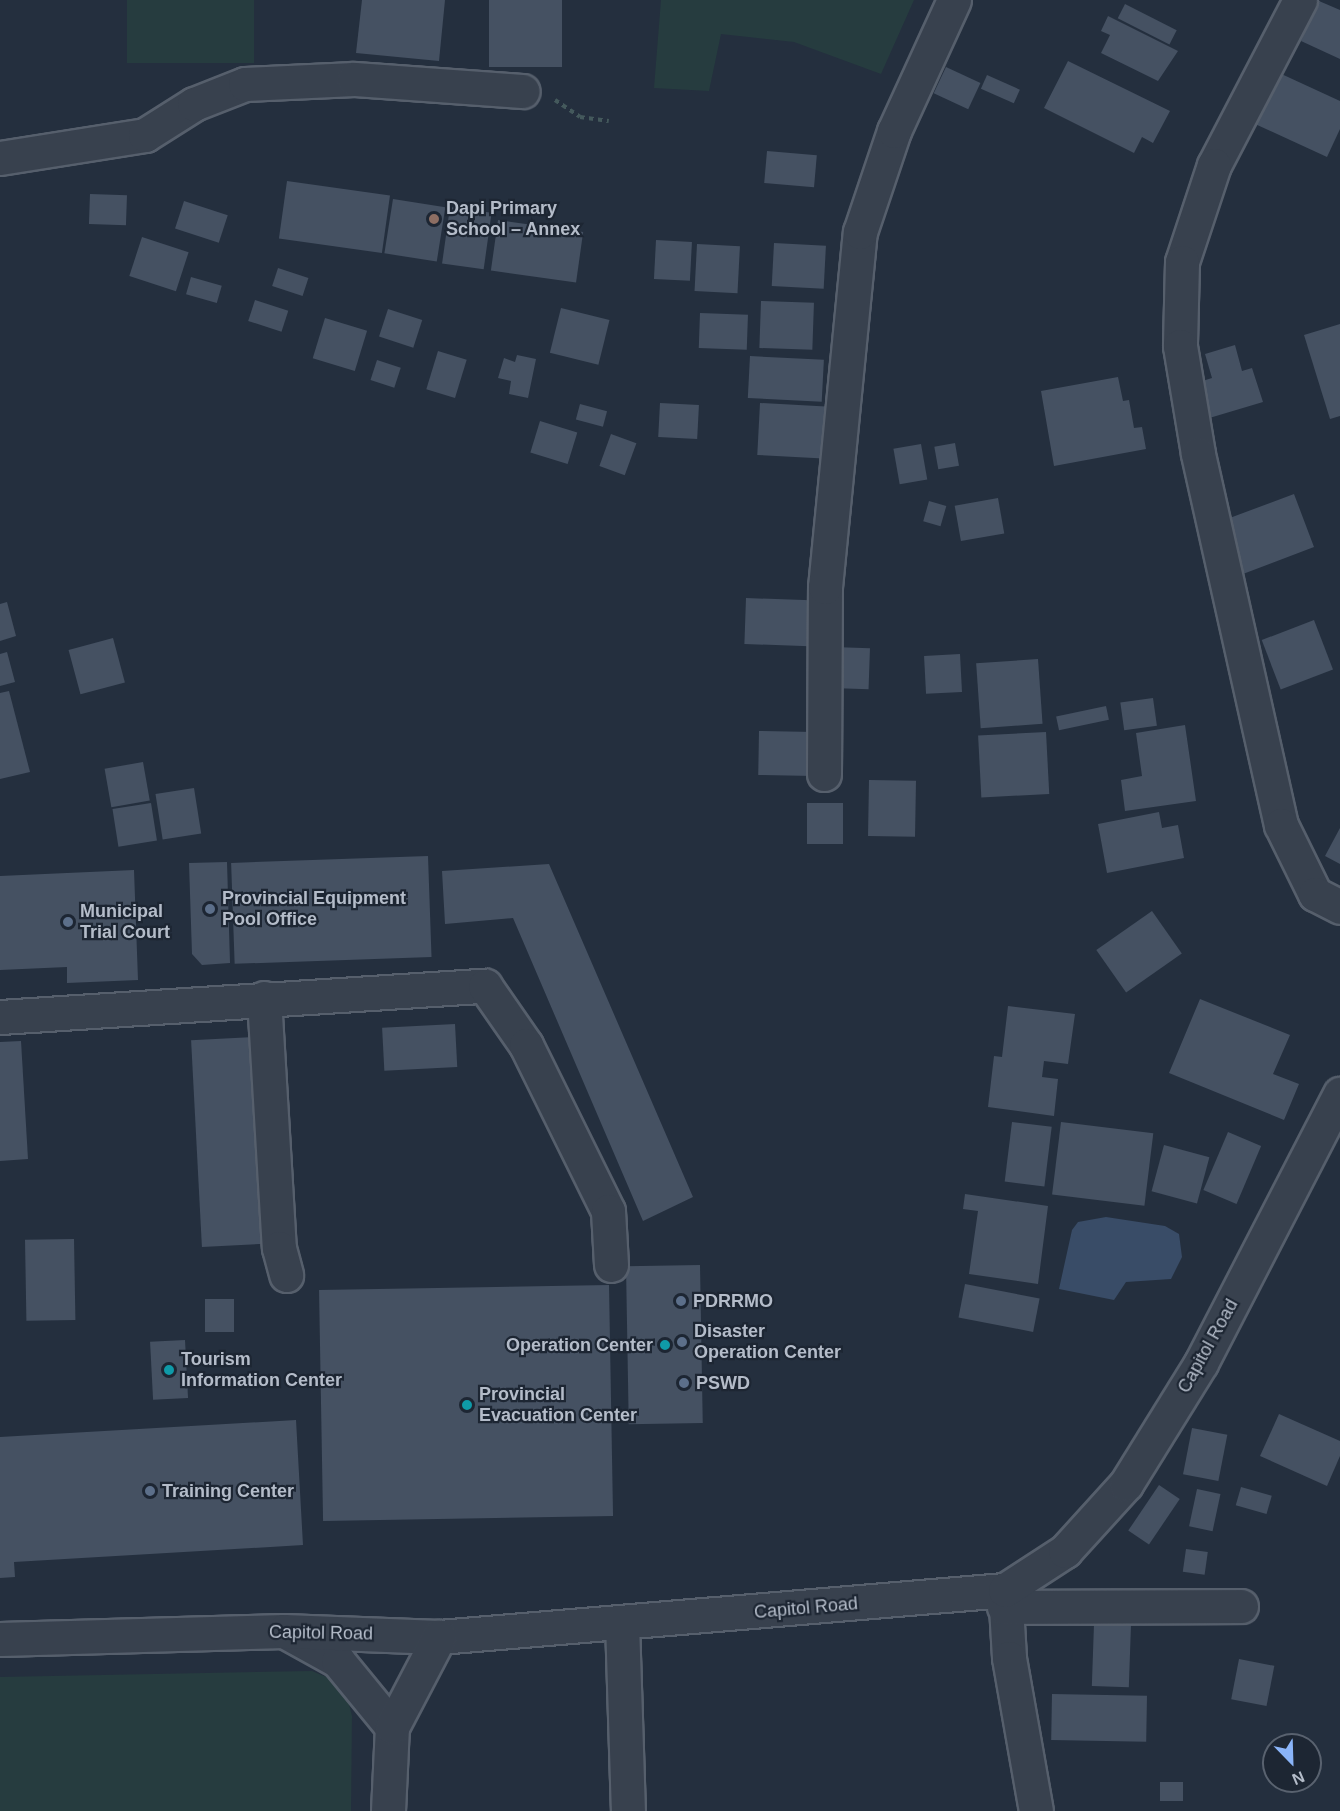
<!DOCTYPE html>
<meta charset="utf-8">
<style>
body{margin:0}
#map{position:relative;width:1340px;height:1811px;overflow:hidden;background:#242f3e;font-family:Helvetica,sans-serif}
div>[style]{position:absolute}
.green>*{inset:0;background:#263c3f;transform-origin:0 0}
.water>*{inset:0;background:#394c67}
.building>*{inset:0;background:#455162;transform-origin:0 0}
.path>*{height:4px;margin-top:-2px;transform-origin:0;background:repeating-linear-gradient(90deg,#44595c 0 4.5px,transparent 0 9px)}
.roads{filter:drop-shadow(2px 0 #565f6c) drop-shadow(-2px 0 #565f6c) drop-shadow(0 2px #565f6c) drop-shadow(0 -2px #565f6c)}
.minor>*{height:33px;margin:-16.5px;padding:0 16.5px;transform-origin:16.5px;border-radius:16.5px;background:#38414e}
.dots>*{width:16px;height:16px;translate:-50% -50%;box-sizing:border-box;border:3px solid #1d2633;border-radius:50%}
span{translate:-50% -50%;white-space:nowrap;text-align:center;line-height:1.15;-webkit-text-stroke:4.5px #1d2633;paint-order:stroke}
.poi-label{font-size:18px;color:#b4bcc9;font-weight:700}
.left{translate:0 -50%;text-align:left}
.right{translate:-100% -50%;text-align:right}
.street-label{font-size:18px;color:#b4bcc9}
.north{position:absolute;left:1262px;top:1733px;width:60px;height:60px;box-sizing:border-box;background:#1d2633;border:2px solid #59626f;border-radius:50%;rotate:157deg;font-size:16px;font-weight:700;line-height:24px;text-align:center;color:#b4bcc9}
.north::after{content:'';display:block;margin:auto;width:21px;height:27px;background:#8ab4f8;clip-path:polygon(50% 0,100% 100%,50% 72%,0 100%)}
</style>
<div id="map">
<div class="green">
<div style="left:127px;top:0;width:127px;height:63px"></div>
<div style="clip-path:polygon(661px 0,914px 0,881px 74px,794px 42px,721px 34px,709px 91px,654px 88px)"></div>
<div style="clip-path:polygon(312px 1671px,331px 1679px,347px 1696px,352px 1716px,351px 1811px,0 1811px,0 1677px)"></div>
</div>
<div class="water">
<div style="clip-path:polygon(1106px 1217px,1165px 1226px,1179px 1234px,1182px 1257px,1171px 1279px,1126px 1282px,1114px 1300px,1059px 1289px,1072px 1230px,1078px 1222px)"></div>
</div>
<div class="building">
<div style="clip-path:polygon(362px 0,445px 0,439px 61px,356px 53px)"></div>
<div style="left:489px;top:0;width:73px;height:67px"></div>
<div style="clip-path:polygon(1319px 1px,1340px 10px,1340px 59px,1301px 41px)"></div>
<div style="left:1125px;top:4px;width:58px;height:16px;rotate:27deg"></div>
<div style="clip-path:polygon(1108px 16px,1178px 51px,1158px 81px,1101px 53px,1110px 35px,1101px 31px)"></div>
<div style="clip-path:polygon(1068px 61px,1170px 111px,1153px 143px,1142px 137px,1134px 153px,1044px 108px)"></div>
<div style="left:946px;top:67px;width:38px;height:29px;rotate:25deg"></div>
<div style="clip-path:polygon(1266px 67px,1340px 101px,1340px 129px,1327px 157px,1242px 118px)"></div>
<div style="left:987px;top:75px;width:36px;height:15px;rotate:24deg"></div>
<div style="left:767px;top:151px;width:50px;height:32px;rotate:5deg"></div>
<div style="left:287px;top:181px;width:104px;height:58px;rotate:8deg"></div>
<div style="left:90px;top:194px;width:37px;height:30px;rotate:2deg"></div>
<div style="left:393px;top:199px;width:53px;height:55px;rotate:9deg"></div>
<div style="left:184px;top:201px;width:46px;height:29px;rotate:18deg"></div>
<div style="left:450px;top:207px;width:42px;height:57px;rotate:8deg"></div>
<div style="left:498px;top:220px;width:86px;height:51px;rotate:8deg"></div>
<div style="left:142px;top:237px;width:49px;height:41px;rotate:18deg"></div>
<div style="left:656px;top:240px;width:36px;height:39px;rotate:3deg"></div>
<div style="left:774px;top:243px;width:52px;height:43px;rotate:3deg"></div>
<div style="left:697px;top:244px;width:43px;height:47px;rotate:3deg"></div>
<div style="left:278px;top:268px;width:32px;height:19px;rotate:18deg"></div>
<div style="left:191px;top:277px;width:32px;height:18px;rotate:16deg"></div>
<div style="left:255px;top:300px;width:35px;height:22px;rotate:18deg"></div>
<div style="left:761px;top:301px;width:53px;height:47px;rotate:2deg"></div>
<div style="left:561px;top:308px;width:50px;height:46px;rotate:14deg"></div>
<div style="left:388px;top:309px;width:36px;height:29px;rotate:18deg"></div>
<div style="left:700px;top:313px;width:48px;height:35px;rotate:2deg"></div>
<div style="left:325px;top:318px;width:44px;height:42px;rotate:17deg"></div>
<div style="clip-path:polygon(1340px 324px,1340px 416px,1330px 419px,1304px 335px)"></div>
<div style="clip-path:polygon(1235px 345px,1242px 371px,1252px 368px,1263px 402px,1206px 419px,1196px 383px,1212px 378px,1205px 354px)"></div>
<div style="left:438px;top:351px;width:30px;height:40px;rotate:17deg"></div>
<div style="clip-path:polygon(517px 355px,536px 359px,528px 398px,509px 394px,511px 381px,498px 378px,504px 358px,515px 362px)"></div>
<div style="left:750px;top:356px;width:74px;height:42px;rotate:3deg"></div>
<div style="left:377px;top:360px;width:25px;height:21px;rotate:18deg"></div>
<div style="clip-path:polygon(1118px 377px,1123px 401px,1129px 400px,1134px 428px,1142px 427px,1146px 449px,1054px 466px,1041px 391px)"></div>
<div style="left:660px;top:403px;width:39px;height:34px;rotate:3deg"></div>
<div style="left:760px;top:403px;width:66px;height:52px;rotate:3deg"></div>
<div style="left:580px;top:404px;width:28px;height:16px;rotate:15deg"></div>
<div style="left:540px;top:421px;width:39px;height:33px;rotate:17deg"></div>
<div style="left:611px;top:434px;width:27px;height:34px;rotate:20deg"></div>
<div style="left:955px;top:443px;width:23px;height:21px;rotate:80deg"></div>
<div style="left:921px;top:444px;width:36px;height:28px;rotate:80deg"></div>
<div style="clip-path:polygon(1294px 494px,1314px 547px,1235px 577px,1221px 541px,1234px 536px,1227px 519px)"></div>
<div style="left:998px;top:498px;width:36px;height:44px;rotate:80deg"></div>
<div style="left:929px;top:501px;width:18px;height:21px;rotate:16deg"></div>
<div style="left:746px;top:598px;width:65px;height:46px;rotate:2deg"></div>
<div style="clip-path:polygon(7px 602px,16px 636px,0 641px,0 604px)"></div>
<div style="left:1314px;top:620px;width:53px;height:56px;rotate:69deg"></div>
<div style="left:113px;top:638px;width:46px;height:46px;rotate:75deg"></div>
<div style="left:833px;top:647px;width:37px;height:41px;rotate:2deg"></div>
<div style="clip-path:polygon(7px 652px,15px 682px,0 686px,0 654px)"></div>
<div style="left:960px;top:654px;width:38px;height:36px;rotate:87deg"></div>
<div style="left:1038px;top:659px;width:65px;height:62px;rotate:86deg"></div>
<div style="clip-path:polygon(9px 691px,30px 772px,0 779px,0 693px)"></div>
<div style="left:1153px;top:698px;width:28px;height:33px;rotate:82deg"></div>
<div style="left:1106px;top:706px;width:14px;height:51px;rotate:78deg"></div>
<div style="clip-path:polygon(1185px 725px,1196px 801px,1125px 811px,1121px 780px,1142px 776px,1136px 733px)"></div>
<div style="left:759px;top:731px;width:55px;height:44px;rotate:1deg"></div>
<div style="left:1046px;top:732px;width:62px;height:68px;rotate:87deg"></div>
<div style="left:143px;top:762px;width:39px;height:39px;rotate:80deg"></div>
<div style="left:869px;top:780px;width:47px;height:56px;rotate:1deg"></div>
<div style="left:194px;top:788px;width:46px;height:39px;rotate:81deg"></div>
<div style="left:151px;top:803px;width:38px;height:39px;rotate:81deg"></div>
<div style="left:807px;top:803px;width:36px;height:41px"></div>
<div style="clip-path:polygon(1159px 812px,1162px 828px,1178px 825px,1184px 858px,1107px 873px,1098px 824px)"></div>
<div style="clip-path:polygon(1340px 828px,1340px 864px,1325px 856px)"></div>
<div style="left:428px;top:856px;width:101px;height:197px;rotate:88deg"></div>
<div style="clip-path:polygon(227px 862px,230px 963px,202px 965px,192px 954px,189px 863px)"></div>
<div style="clip-path:polygon(549px 864px,693px 1197px,643px 1221px,513px 918px,445px 924px,442px 871px)"></div>
<div style="clip-path:polygon(134px 870px,138px 980px,67px 983px,67px 967px,0 970px,0 876px)"></div>
<div style="left:1152px;top:911px;width:52px;height:68px;rotate:55deg"></div>
<div style="clip-path:polygon(1200px 999px,1290px 1035px,1273px 1074px,1299px 1084px,1284px 1120px,1169px 1073px)"></div>
<div style="clip-path:polygon(1008px 1006px,1075px 1014px,1068px 1064px,1044px 1061px,1042px 1077px,1058px 1079px,1054px 1116px,988px 1107px,994px 1056px,1002px 1057px)"></div>
<div style="left:455px;top:1024px;width:43px;height:73px;rotate:87deg"></div>
<div style="left:254px;top:1037px;width:207px;height:63px;rotate:87deg"></div>
<div style="clip-path:polygon(21px 1041px,28px 1159px,0 1161px,0 1042px)"></div>
<div style="left:1012px;top:1122px;width:40px;height:60px;rotate:7deg"></div>
<div style="left:1061px;top:1122px;width:93px;height:73px;rotate:7deg"></div>
<div style="left:1228px;top:1132px;width:36px;height:63px;rotate:23deg"></div>
<div style="left:1164px;top:1145px;width:47px;height:48px;rotate:15deg"></div>
<div style="clip-path:polygon(965px 1194px,1048px 1206px,1038px 1284px,969px 1274px,978px 1211px,963px 1209px)"></div>
<div style="left:74px;top:1239px;width:81px;height:49px;rotate:89deg"></div>
<div style="left:700px;top:1265px;width:158px;height:74px;rotate:89deg"></div>
<div style="left:965px;top:1284px;width:76px;height:34px;rotate:11deg"></div>
<div style="left:609px;top:1285px;width:231px;height:290px;rotate:89deg"></div>
<div style="left:205px;top:1299px;width:29px;height:33px"></div>
<div style="left:185px;top:1340px;width:58px;height:35px;rotate:87deg"></div>
<div style="clip-path:polygon(1279px 1414px,1340px 1441px,1340px 1456px,1327px 1486px,1260px 1456px)"></div>
<div style="clip-path:polygon(296px 1420px,303px 1545px,14px 1562px,15px 1577px,0 1578px,0 1437px)"></div>
<div style="left:1192px;top:1428px;width:36px;height:47px;rotate:11deg"></div>
<div style="left:1159px;top:1485px;width:25px;height:55px;rotate:34deg"></div>
<div style="left:1241px;top:1487px;width:32px;height:19px;rotate:16deg"></div>
<div style="left:1197px;top:1489px;width:24px;height:38px;rotate:12deg"></div>
<div style="left:1186px;top:1549px;width:22px;height:23px;rotate:8deg"></div>
<div style="left:1094px;top:1624px;width:37px;height:62px;rotate:2deg"></div>
<div style="left:1239px;top:1659px;width:36px;height:41px;rotate:11deg"></div>
<div style="left:1052px;top:1694px;width:95px;height:46px;rotate:1deg"></div>
<div style="left:1160px;top:1782px;width:23px;height:19px"></div>
</div>
<div class="path">
<div style="left:555px;top:100px;width:30px;rotate:34deg"></div>
<div style="left:580px;top:117px;width:29px;rotate:8deg"></div>
</div>
<div class="roads">
<div class="minor">
<div style="left:1300px;top:0;width:186px;rotate:117.5deg"></div>
<div style="left:1214px;top:165px;width:102px;rotate:108.3deg"></div>
<div style="left:1182px;top:262px;width:84px;rotate:91.4deg"></div>
<div style="left:1180px;top:346px;width:109px;rotate:80.5deg"></div>
<div style="left:1198px;top:454px;width:380px;rotate:77.4deg"></div>
<div style="left:1281px;top:825px;width:77px;rotate:63.8deg"></div>
<div style="left:1315px;top:894px;width:28px;rotate:27deg"></div>
<div style="left:0;top:158px;width:147px;rotate:-9deg"></div>
<div style="left:145px;top:135px;width:58px;rotate:-32.3deg"></div>
<div style="left:194px;top:104px;width:55px;rotate:-21.4deg"></div>
<div style="left:245px;top:84px;width:109px;rotate:-2.6deg"></div>
<div style="left:354px;top:79px;width:169px;rotate:4.1deg"></div>
<div style="left:824px;top:774px;width:187px;rotate:-89.7deg"></div>
<div style="left:825px;top:587px;width:357px;rotate:-84.4deg"></div>
<div style="left:860px;top:232px;width:107px;rotate:-71.4deg"></div>
<div style="left:894px;top:131px;width:144px;rotate:-65.4deg"></div>
<div style="left:264px;top:998px;width:250px;rotate:86.6deg"></div>
<div style="left:279px;top:1248px;width:28px;rotate:75deg"></div>
<div style="left:0;top:1017px;width:486px;rotate:-3.7deg"></div>
<div style="left:485px;top:986px;width:72px;rotate:55.2deg"></div>
<div style="left:526px;top:1045px;width:185px;rotate:63.7deg"></div>
<div style="left:608px;top:1211px;width:54px;rotate:86.8deg"></div>
<div style="left:1005px;top:1590px;width:68px;rotate:86.6deg"></div>
<div style="left:1009px;top:1658px;width:155px;rotate:80deg"></div>
<div style="left:1004px;top:1607px;width:237px;rotate:-0.2deg"></div>
<div style="left:622px;top:1622px;width:189px;rotate:88.2deg"></div>
<div style="left:286px;top:1632px;width:60px;rotate:29.1deg"></div>
<div style="left:338px;top:1661px;width:85px;rotate:50.7deg"></div>
<div style="left:0;top:1639px;width:284px;rotate:-1.6deg"></div>
<div style="left:284px;top:1631px;width:155px;rotate:2.2deg"></div>
<div style="left:439px;top:1637px;width:568px;rotate:-4.75deg"></div>
<div style="left:1005px;top:1590px;width:72px;rotate:-33deg"></div>
<div style="left:1065px;top:1551px;width:91px;rotate:-47.7deg"></div>
<div style="left:1126px;top:1484px;width:142px;rotate:-58.2deg"></div>
<div style="left:1201px;top:1363px;width:303px;rotate:-62.7deg"></div>
<div style="left:388px;top:1811px;width:84px;rotate:-87.3deg"></div>
<div style="left:392px;top:1727px;width:102px;rotate:-62.4deg"></div>
</div>
</div>
<div class="dots">
<div style="left:434px;top:219px;background:#8d6e63"></div>
<div style="left:210px;top:909px;background:#5c6f8a"></div>
<div style="left:68px;top:922px;background:#5c6f8a"></div>
<div style="left:681px;top:1301px;background:#5c6f8a"></div>
<div style="left:682px;top:1342px;background:#5c6f8a"></div>
<div style="left:665px;top:1345px;background:#0f9aa8"></div>
<div style="left:169px;top:1370px;background:#0f9aa8"></div>
<div style="left:684px;top:1383px;background:#5c6f8a"></div>
<div style="left:467px;top:1405px;background:#0f9aa8"></div>
<div style="left:150px;top:1491px;background:#5c6f8a"></div>
</div>
<div class="poi-label">
<span class="left" style="left:446px;top:219px">Dapi Primary<br>School – Annex</span>
<span class="left" style="left:222px;top:909px">Provincial Equipment<br>Pool Office</span>
<span class="left" style="left:80px;top:922px">Municipal<br>Trial Court</span>
<span class="left" style="left:693px;top:1301px">PDRRMO</span>
<span class="left" style="left:694px;top:1342px">Disaster<br>Operation Center</span>
<span class="right" style="left:653px;top:1345px">Operation Center</span>
<span class="left" style="left:181px;top:1370px">Tourism<br>Information Center</span>
<span class="left" style="left:696px;top:1383px">PSWD</span>
<span class="left" style="left:479px;top:1405px">Provincial<br>Evacuation Center</span>
<span class="left" style="left:162px;top:1491px">Training Center</span>
</div>
<div class="street-label">
<span style="left:1208px;top:1346px;rotate:-61deg">Capitol Road</span>
<span style="left:806px;top:1608px;rotate:-5deg">Capitol Road</span>
<span style="left:321px;top:1633px;rotate:1deg">Capitol Road</span>
</div>
<div class="north">N</div>
</div>
